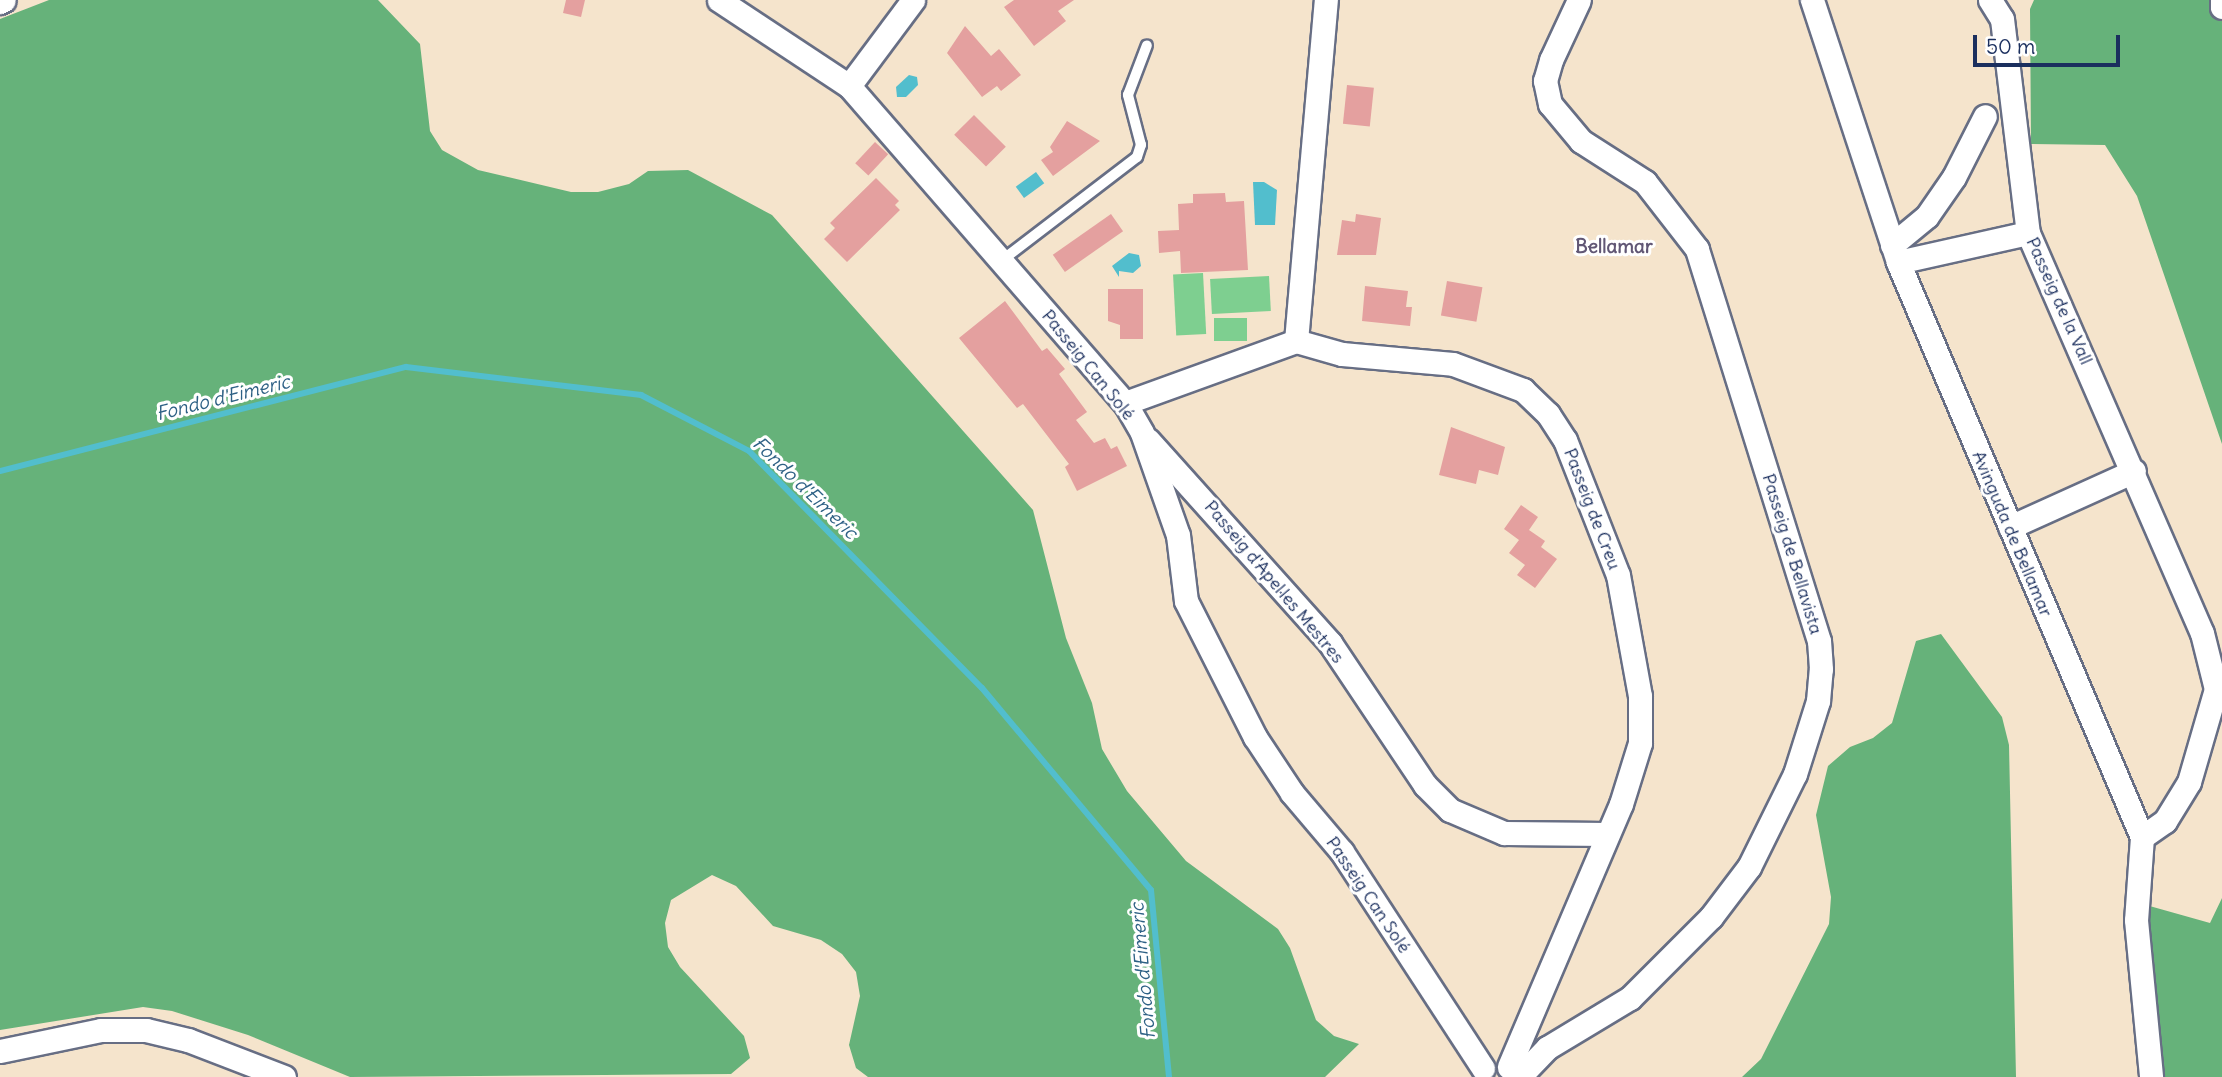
<!DOCTYPE html>
<meta charset="utf-8">
<style>
body{margin:0}
#map{position:relative;width:2222px;height:1077px;overflow:hidden;background:#f5e4cc;font-family:Delius,sans-serif}
div>[style]{position:absolute}
.green>*{inset:0;background:#7ecf90;transform-origin:0 0}
.forest>*{inset:0;background:#66b27a}
.water>*{inset:0;background:#52becd;transform-origin:0 0}
.stream>*{height:6px;margin:-3px;padding:0 3px;transform-origin:3px;border-radius:3px;background:#52becd}
.building>*{inset:0;background:#e4a09f;transform-origin:0 0}
.roads{filter:drop-shadow(2px 0 #676e84) drop-shadow(-2px 0 #676e84) drop-shadow(0 2px #676e84) drop-shadow(0 -2px #676e84)}
.service>*{height:10px;margin:-5px;padding:0 5px;transform-origin:5px;border-radius:5px;background:#fff}
.minor>*{height:23px;margin:-11.5px;padding:0 11.5px;transform-origin:11.5px;border-radius:11.5px;background:#fff}
span{translate:-50% -50%;white-space:nowrap;text-align:center;line-height:1.15;-webkit-text-stroke:6px #fff;paint-order:stroke}
.street-label{font-size:18px;color:#1b2f5e}
.neighbourhood-label{font-size:19px;color:#615775;font-weight:700}
.water-label{font-size:19px;color:#2e6185;font-style:italic}
.scale{position:absolute;left:1973px;top:35px;width:147px;height:32px;box-sizing:border-box;border:4px solid #1b2f5e;border-top:0;padding-left:9px;font-size:21px;line-height:24px;white-space:nowrap;color:#1b2f5e;-webkit-text-stroke:5px #fff;paint-order:stroke}
</style>
<div id="map">
<div class="green">
<div style="left:1203px;top:273px;width:61px;height:30px;rotate:87deg"></div>
<div style="left:1269px;top:276px;width:35px;height:59px;rotate:87deg"></div>
<div style="left:1247px;top:318px;width:23px;height:33px;rotate:90deg"></div>
</div>
<div class="forest">
<div style="clip-path:polygon(49px 0,378px 0,420px 44px,430px 131px,442px 150px,478px 170px,571px 192px,598px 192px,629px 184px,648px 171px,688px 170px,772px 215px,1033px 510px,1066px 638px,1092px 703px,1102px 749px,1127px 791px,1186px 861px,1278px 929px,1290px 948px,1316px 1020px,1334px 1036px,1359px 1044px,1325px 1077px,868px 1077px,856px 1068px,849px 1045px,860px 996px,856px 972px,842px 954px,821px 940px,773px 926px,736px 886px,712px 875px,671px 900px,665px 923px,668px 947px,680px 967px,744px 1036px,750px 1058px,731px 1074px,350px 1077px,248px 1035px,172px 1011px,143px 1007px,0 1030px,0 19px)"></div>
<div style="clip-path:polygon(2034px 0,2222px 0,2222px 444px,2137px 196px,2105px 145px,2031px 144px,2030px 9px)"></div>
<div style="clip-path:polygon(1941px 634px,2002px 717px,2009px 745px,2016px 1077px,1742px 1077px,1761px 1059px,1829px 924px,1831px 897px,1816px 815px,1828px 766px,1850px 747px,1873px 738px,1892px 723px,1916px 641px)"></div>
<div style="clip-path:polygon(2222px 898px,2222px 1077px,2160px 1077px,2146px 905px,2210px 923px)"></div>
</div>
<div class="water">
<div style="clip-path:polygon(909px 75px,917px 77px,918px 85px,906px 97px,897px 97px,896px 87px)"></div>
<div style="left:1036px;top:172px;width:14px;height:25px;rotate:54deg"></div>
<div style="clip-path:polygon(1253px 182px,1264px 182px,1277px 190px,1275px 225px,1255px 225px)"></div>
<div style="clip-path:polygon(1129px 253px,1139px 255px,1141px 266px,1133px 273px,1119px 271px,1119px 277px,1112px 266px)"></div>
</div>
<div class="stream">
<div style="left:0;top:471px;width:419px;rotate:-14.4deg"></div>
<div style="left:406px;top:367px;width:237px;rotate:6.8deg"></div>
<div style="left:641px;top:395px;width:122px;rotate:27.4deg"></div>
<div style="left:749px;top:451px;width:332px;rotate:45.5deg"></div>
<div style="left:982px;top:688px;width:263px;rotate:50.1deg"></div>
<div style="left:1151px;top:890px;width:188px;rotate:84.5deg"></div>
</div>
<div class="building">
<div style="clip-path:polygon(566px 0,585px 0,581px 17px,563px 13px)"></div>
<div style="clip-path:polygon(1014px 0,1074px 0,1058px 11px,1066px 21px,1034px 46px,1004px 7px)"></div>
<div style="clip-path:polygon(965px 26px,991px 56px,999px 49px,1021px 75px,1001px 91px,997px 86px,982px 97px,947px 53px)"></div>
<div style="left:1347px;top:85px;width:27px;height:39px;rotate:6deg"></div>
<div style="left:974px;top:115px;width:45px;height:28px;rotate:45deg"></div>
<div style="clip-path:polygon(1067px 121px,1100px 141px,1053px 176px,1041px 160px,1053px 152px,1050px 147px)"></div>
<div style="left:875px;top:142px;width:18px;height:29px;rotate:43deg"></div>
<div style="clip-path:polygon(876px 178px,899px 201px,895px 205px,900px 210px,847px 262px,824px 239px,835px 228px,830px 223px)"></div>
<div style="clip-path:polygon(1225px 193px,1226px 202px,1244px 201px,1248px 270px,1181px 273px,1180px 251px,1159px 253px,1158px 231px,1179px 230px,1178px 204px,1193px 203px,1193px 194px)"></div>
<div style="left:1111px;top:214px;width:21px;height:71px;rotate:55deg"></div>
<div style="clip-path:polygon(1356px 214px,1381px 218px,1376px 255px,1337px 255px,1342px 220px,1355px 222px)"></div>
<div style="left:1447px;top:281px;width:36px;height:35px;rotate:10deg"></div>
<div style="clip-path:polygon(1365px 286px,1408px 291px,1406px 307px,1412px 307px,1410px 326px,1362px 321px)"></div>
<div style="clip-path:polygon(1108px 289px,1143px 289px,1143px 339px,1120px 339px,1120px 325px,1108px 321px)"></div>
<div style="clip-path:polygon(1005px 301px,1042px 351px,1047px 348px,1065px 369px,1059px 374px,1087px 412px,1076px 420px,1094px 443px,1105px 438px,1111px 449px,1117px 446px,1127px 466px,1077px 491px,1065px 467px,1069px 464px,1023px 404px,1017px 408px,959px 338px)"></div>
<div style="clip-path:polygon(1451px 427px,1505px 447px,1498px 475px,1479px 470px,1476px 484px,1439px 475px)"></div>
<div style="clip-path:polygon(1521px 505px,1538px 517px,1529px 530px,1545px 541px,1541px 547px,1557px 559px,1535px 588px,1517px 575px,1525px 565px,1509px 553px,1519px 540px,1504px 529px)"></div>
</div>
<div class="roads">
<div class="service">
<div style="left:1001px;top:261px;width:171px;rotate:-37.4deg"></div>
<div style="left:1137px;top:157px;width:13px;rotate:-72deg"></div>
<div style="left:1141px;top:145px;width:52px;rotate:-104.6deg"></div>
<div style="left:1128px;top:95px;width:53px;rotate:-69.2deg"></div>
</div>
<div class="minor">
<div style="left:719px;top:0;width:156px;rotate:33.5deg"></div>
<div style="left:849px;top:86px;width:420px;rotate:49deg"></div>
<div style="left:1125px;top:403px;width:34px;rotate:60deg"></div>
<div style="left:1142px;top:433px;width:108px;rotate:70.6deg"></div>
<div style="left:1178px;top:535px;width:66px;rotate:83.1deg"></div>
<div style="left:1186px;top:601px;width:153px;rotate:63.1deg"></div>
<div style="left:1255px;top:737px;width:67px;rotate:56.5deg"></div>
<div style="left:1292px;top:793px;width:77px;rotate:49.7deg"></div>
<div style="left:1342px;top:852px;width:258px;rotate:56.9deg"></div>
<div style="left:1812px;top:0;width:276px;rotate:71.8deg"></div>
<div style="left:1898px;top:262px;width:625px;rotate:67.01deg"></div>
<div style="left:2142px;top:837px;width:83px;rotate:94.1deg"></div>
<div style="left:2136px;top:920px;width:158px;rotate:84.5deg"></div>
<div style="left:1990px;top:0;width:22px;rotate:58deg"></div>
<div style="left:2002px;top:19px;width:216px;rotate:83.1deg"></div>
<div style="left:2028px;top:233px;width:436px;rotate:66.5deg"></div>
<div style="left:2202px;top:633px;width:58px;rotate:76deg"></div>
<div style="left:2216px;top:689px;width:97px;rotate:106.2deg"></div>
<div style="left:2189px;top:782px;width:46px;rotate:121.6deg"></div>
<div style="left:2165px;top:821px;width:28px;rotate:145deg"></div>
<div style="left:2222px;top:0;width:7px;rotate:90deg"></div>
<div style="left:0;top:2px;width:4px;rotate:-27deg"></div>
<div style="left:849px;top:86px;width:107px;rotate:-53.3deg"></div>
<div style="left:1892px;top:245px;width:45px;rotate:-39.6deg"></div>
<div style="left:1927px;top:216px;width:47px;rotate:-55.3deg"></div>
<div style="left:1954px;top:177px;width:68px;rotate:-63.1deg"></div>
<div style="left:1898px;top:262px;width:133px;rotate:-12.6deg"></div>
<div style="left:1296px;top:341px;width:48px;rotate:15.8deg"></div>
<div style="left:1342px;top:354px;width:111px;rotate:5.1deg"></div>
<div style="left:1453px;top:364px;width:75px;rotate:20.4deg"></div>
<div style="left:1523px;top:390px;width:35px;rotate:44deg"></div>
<div style="left:1548px;top:414px;width:31px;rotate:57deg"></div>
<div style="left:1565px;top:440px;width:145px;rotate:68.6deg"></div>
<div style="left:1618px;top:575px;width:123px;rotate:79.7deg"></div>
<div style="left:1640px;top:696px;width:47px;rotate:90deg"></div>
<div style="left:1640px;top:743px;width:64px;rotate:107.3deg"></div>
<div style="left:1621px;top:804px;width:286px;rotate:113.1deg"></div>
<div style="left:1296px;top:341px;width:342px;rotate:-85deg"></div>
<div style="left:1125px;top:403px;width:182px;rotate:-19.9deg"></div>
<div style="left:1148px;top:440px;width:273px;rotate:48.1deg"></div>
<div style="left:1330px;top:643px;width:171px;rotate:56.2deg"></div>
<div style="left:1425px;top:785px;width:35px;rotate:45deg"></div>
<div style="left:1450px;top:810px;width:59px;rotate:23.1deg"></div>
<div style="left:1504px;top:833px;width:103px;rotate:0.6deg"></div>
<div style="left:2010px;top:527px;width:136px;rotate:-24.3deg"></div>
<div style="left:0;top:1051px;width:103px;rotate:-11.7deg"></div>
<div style="left:101px;top:1030px;width:45px"></div>
<div style="left:146px;top:1030px;width:43px;rotate:13.4deg"></div>
<div style="left:188px;top:1040px;width:103px;rotate:21.1deg"></div>
<div style="left:1523px;top:1073px;width:35px;rotate:-46deg"></div>
<div style="left:1547px;top:1048px;width:97px;rotate:-31.1deg"></div>
<div style="left:1630px;top:998px;width:115px;rotate:-45deg"></div>
<div style="left:1711px;top:917px;width:63px;rotate:-52.8deg"></div>
<div style="left:1749px;top:867px;width:104px;rotate:-63.7deg"></div>
<div style="left:1795px;top:774px;width:77px;rotate:-72.5deg"></div>
<div style="left:1818px;top:701px;width:32px;rotate:-85deg"></div>
<div style="left:1821px;top:669px;width:28px;rotate:-94deg"></div>
<div style="left:1819px;top:641px;width:411px;rotate:-107.3deg"></div>
<div style="left:1697px;top:249px;width:85px;rotate:-127.8deg"></div>
<div style="left:1645px;top:182px;width:76px;rotate:-147.4deg"></div>
<div style="left:1581px;top:141px;width:48px;rotate:-130deg"></div>
<div style="left:1550px;top:104px;width:24px;rotate:-102deg"></div>
<div style="left:1545px;top:81px;width:22px;rotate:-74deg"></div>
<div style="left:1551px;top:60px;width:66px;rotate:-65deg"></div>
</div>
</div>
<div class="street-label">
<span style="left:2059px;top:301px;rotate:66deg">Passeig de la Vall</span>
<span style="left:1088px;top:365px;rotate:51deg">Passeig Can Solé</span>
<span style="left:1592px;top:509px;rotate:69deg">Passeig de Creu</span>
<span style="left:2012px;top:534px;rotate:67deg">Avinguda de Bellamar</span>
<span style="left:1792px;top:554px;rotate:73deg">Passeig de Bellavista</span>
<span style="left:1274px;top:582px;rotate:50deg">Passeig d'Apel·les Mestres</span>
<span style="left:1368px;top:895px;rotate:56deg">Passeig Can Solé</span>
</div>
<div class="neighbourhood-label">
<span style="left:1614px;top:247px">Bellamar</span>
</div>
<div class="water-label">
<span style="left:223px;top:398px;rotate:-14deg">Fondo d'Eimeric</span>
<span style="left:805px;top:488px;rotate:44deg">Fondo d'Eimeric</span>
<span style="left:1143px;top:971px;rotate:-95deg">Fondo d'Eimeric</span>
</div>
<div class="scale">50 m</div>
</div>
